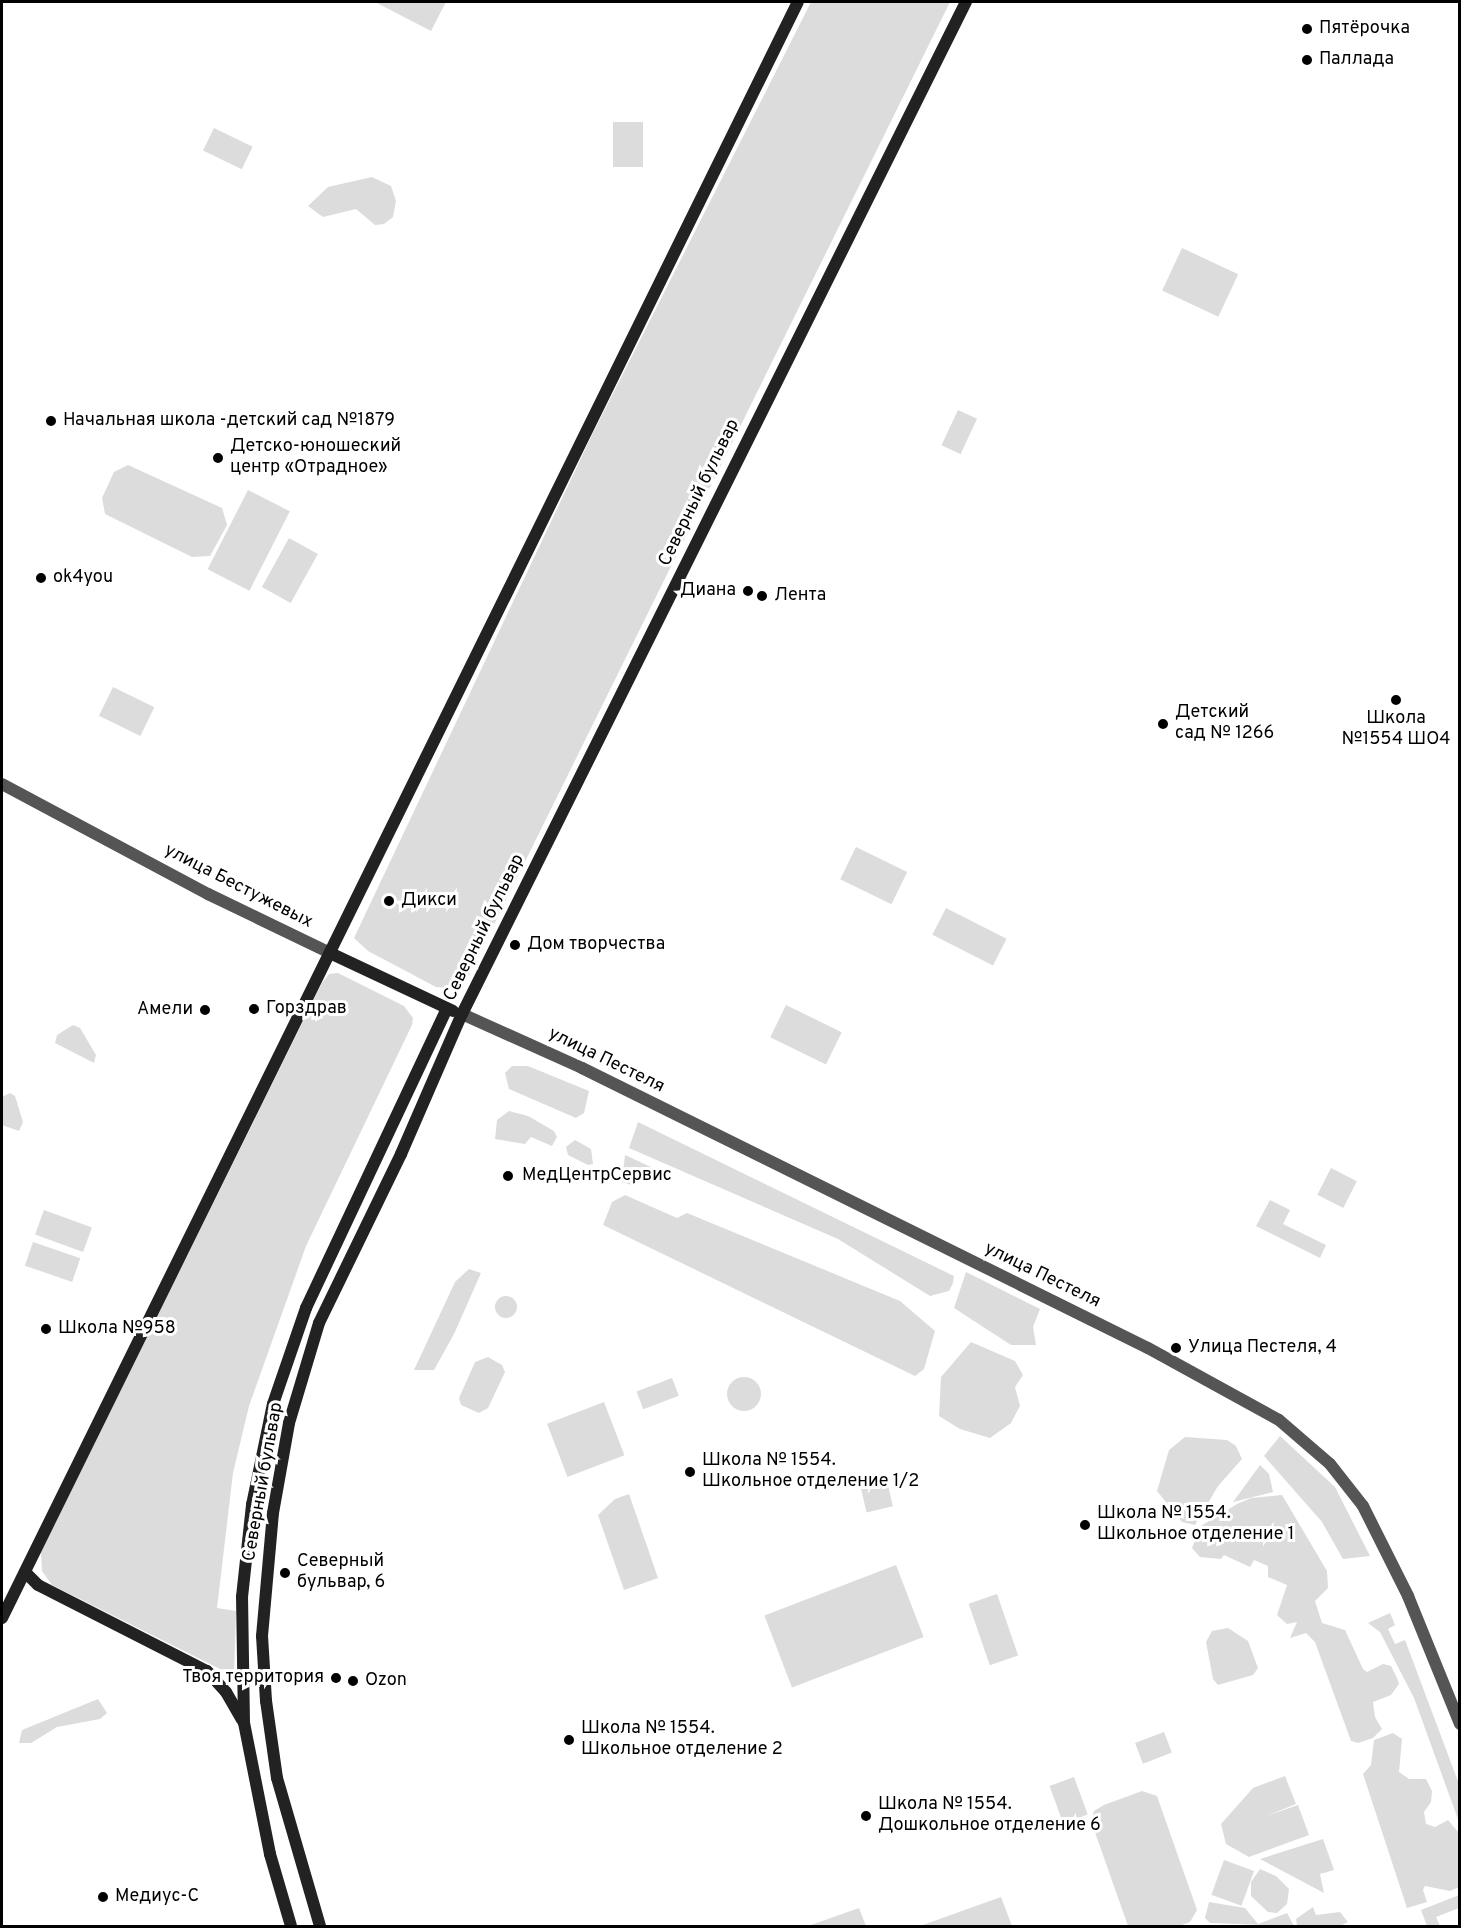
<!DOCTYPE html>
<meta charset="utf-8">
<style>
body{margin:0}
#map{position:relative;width:1461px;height:1928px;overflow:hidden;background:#fff;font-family:Overpass,sans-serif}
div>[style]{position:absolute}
.green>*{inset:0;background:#dcdcdc;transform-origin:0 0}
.round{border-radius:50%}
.street>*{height:12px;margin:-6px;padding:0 6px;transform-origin:6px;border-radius:6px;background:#555}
.secondary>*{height:12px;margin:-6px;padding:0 6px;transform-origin:6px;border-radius:6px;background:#222}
.dots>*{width:16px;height:16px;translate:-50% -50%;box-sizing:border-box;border:3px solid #fff;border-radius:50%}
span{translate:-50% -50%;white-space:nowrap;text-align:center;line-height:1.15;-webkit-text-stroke:6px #fff;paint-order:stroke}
.poi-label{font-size:18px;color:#000}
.left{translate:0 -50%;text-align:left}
.right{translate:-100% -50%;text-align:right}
.street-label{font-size:18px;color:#000}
.frame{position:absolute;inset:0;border:3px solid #000;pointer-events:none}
</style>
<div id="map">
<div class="green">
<div style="clip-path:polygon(375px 2px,446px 2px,431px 31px)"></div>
<div style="clip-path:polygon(811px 2px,950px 2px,467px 979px,450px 988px,436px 987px,368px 951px,354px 938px,592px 435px)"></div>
<div style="left:613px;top:122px;width:30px;height:45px"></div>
<div style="left:214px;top:128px;width:43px;height:25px;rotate:26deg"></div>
<div style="clip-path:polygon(372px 177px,391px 186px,396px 201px,393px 217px,384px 224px,375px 225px,356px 209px,323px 217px,308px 206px,328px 187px)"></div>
<div style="left:1182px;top:248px;width:62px;height:47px;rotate:25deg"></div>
<div style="left:958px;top:410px;width:21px;height:39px;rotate:25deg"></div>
<div style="clip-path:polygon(128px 465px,222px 508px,227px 525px,210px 556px,192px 557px,105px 514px,102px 498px,114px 472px)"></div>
<div style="left:248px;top:490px;width:47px;height:89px;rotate:27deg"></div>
<div style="left:289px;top:538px;width:33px;height:56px;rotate:29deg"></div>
<div style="left:113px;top:687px;width:46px;height:32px;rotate:26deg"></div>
<div style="left:856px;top:847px;width:57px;height:36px;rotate:26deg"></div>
<div style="left:946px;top:908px;width:68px;height:30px;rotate:27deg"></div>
<div style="clip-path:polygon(338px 973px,404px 1006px,413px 1018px,412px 1025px,306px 1246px,249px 1406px,233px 1473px,217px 1608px,236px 1611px,234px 1676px,52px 1585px,42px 1571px,41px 1552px,322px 983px,329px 974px)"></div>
<div style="left:786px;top:1005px;width:62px;height:36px;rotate:26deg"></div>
<div style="clip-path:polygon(73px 1025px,80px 1028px,96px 1055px,94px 1063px,55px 1043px,57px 1035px)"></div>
<div style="clip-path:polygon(512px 1066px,528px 1066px,589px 1091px,584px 1113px,576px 1118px,509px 1089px,505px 1073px)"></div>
<div style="clip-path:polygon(10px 1093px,15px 1096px,23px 1122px,19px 1131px,2px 1125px,2px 1097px)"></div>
<div style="clip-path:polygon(509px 1111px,528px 1116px,554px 1131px,557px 1137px,552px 1146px,531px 1137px,525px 1144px,495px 1139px,497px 1120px)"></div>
<div style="clip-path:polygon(638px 1122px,954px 1276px,953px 1283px,949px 1291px,930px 1296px,838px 1239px,629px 1148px)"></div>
<div style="clip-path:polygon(575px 1140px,591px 1149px,593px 1164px,588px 1165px,568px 1155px,566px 1147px)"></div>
<div style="clip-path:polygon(625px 1155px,651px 1167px,631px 1185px,622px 1182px)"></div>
<div style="left:1331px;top:1168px;width:29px;height:30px;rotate:27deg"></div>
<div style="clip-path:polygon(625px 1195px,677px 1218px,687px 1213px,900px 1301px,935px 1331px,924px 1369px,915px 1376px,603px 1225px,612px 1202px)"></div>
<div style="clip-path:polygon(1270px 1200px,1290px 1210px,1283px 1224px,1326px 1245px,1320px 1258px,1256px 1226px)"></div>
<div style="left:44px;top:1210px;width:51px;height:26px;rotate:20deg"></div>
<div style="left:33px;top:1242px;width:50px;height:25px;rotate:19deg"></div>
<div style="clip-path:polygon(469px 1269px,481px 1273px,454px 1334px,434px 1370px,414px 1370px,455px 1282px)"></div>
<div style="clip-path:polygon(966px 1272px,1040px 1309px,1033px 1327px,1036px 1345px,1011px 1345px,954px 1308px)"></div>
<div class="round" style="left:495px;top:1296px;width:22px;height:22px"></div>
<div style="clip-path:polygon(971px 1342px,1015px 1361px,1023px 1375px,1015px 1387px,1020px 1406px,1011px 1423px,990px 1438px,960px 1429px,939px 1416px,941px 1377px)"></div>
<div style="clip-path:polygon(488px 1357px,502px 1365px,505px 1372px,488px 1408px,479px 1413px,461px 1405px,459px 1398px,475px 1362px)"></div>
<div class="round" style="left:727px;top:1377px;width:34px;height:34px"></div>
<div style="left:672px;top:1378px;width:19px;height:38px;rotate:69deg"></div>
<div style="left:604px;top:1402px;width:57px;height:61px;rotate:69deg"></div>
<div style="clip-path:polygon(1280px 1436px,1335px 1487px,1370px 1556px,1343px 1559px,1322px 1522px,1264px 1456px)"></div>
<div style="clip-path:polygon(1185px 1437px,1227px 1440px,1236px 1446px,1242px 1459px,1218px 1486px,1195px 1525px,1182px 1522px,1157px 1491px,1169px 1450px)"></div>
<div style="clip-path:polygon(1260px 1465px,1269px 1474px,1273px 1492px,1233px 1502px)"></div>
<div style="left:887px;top:1481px;width:26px;height:27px;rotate:77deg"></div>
<div style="clip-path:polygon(629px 1494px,658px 1578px,624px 1590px,598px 1515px,615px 1499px)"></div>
<div style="clip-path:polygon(1282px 1495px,1327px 1571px,1328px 1588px,1315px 1601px,1322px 1623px,1345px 1630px,1363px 1669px,1367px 1672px,1383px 1664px,1391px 1666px,1397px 1678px,1399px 1684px,1391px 1695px,1373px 1702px,1375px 1717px,1382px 1729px,1373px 1738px,1358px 1743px,1351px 1741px,1315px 1642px,1306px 1633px,1290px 1638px,1297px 1622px,1287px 1624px,1277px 1615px,1287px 1585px,1268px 1577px,1268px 1566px,1254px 1560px,1250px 1567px,1224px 1555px,1221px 1559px,1200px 1557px,1192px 1548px,1201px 1526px,1237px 1504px,1251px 1498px)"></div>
<div style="left:896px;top:1565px;width:77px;height:141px;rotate:69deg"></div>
<div style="left:997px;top:1594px;width:65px;height:30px;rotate:71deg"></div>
<div style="clip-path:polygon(1390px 1613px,1395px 1625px,1388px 1629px,1395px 1644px,1405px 1640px,1459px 1784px,1459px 1822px,1414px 1698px,1380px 1632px,1368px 1623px)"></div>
<div style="clip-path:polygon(1228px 1628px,1248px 1641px,1258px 1668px,1253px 1675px,1218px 1685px,1213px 1679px,1206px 1642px,1212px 1631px)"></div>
<div style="clip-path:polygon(98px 1699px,107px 1713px,100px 1719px,57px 1727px,31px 1743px,19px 1743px,22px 1730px)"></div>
<div style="left:1164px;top:1732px;width:22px;height:31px;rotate:69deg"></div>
<div style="clip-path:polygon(1393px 1733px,1402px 1739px,1399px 1772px,1409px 1779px,1426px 1779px,1432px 1791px,1431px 1802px,1424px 1812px,1426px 1824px,1435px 1827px,1448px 1820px,1459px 1833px,1459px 1887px,1450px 1891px,1425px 1886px,1423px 1890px,1427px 1902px,1407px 1908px,1363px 1774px,1371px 1765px,1374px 1740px)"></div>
<div style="clip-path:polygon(1285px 1776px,1296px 1804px,1266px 1816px,1298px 1805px,1309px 1835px,1249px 1857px,1226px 1844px,1221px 1824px,1253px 1788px)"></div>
<div style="left:1074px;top:1777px;width:40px;height:26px;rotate:70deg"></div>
<div style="clip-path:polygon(1142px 1791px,1157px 1796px,1197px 1910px,1190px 1922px,1179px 1926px,1128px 1926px,1091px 1821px,1094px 1811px,1104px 1805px)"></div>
<div style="clip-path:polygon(1323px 1839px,1334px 1870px,1320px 1874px,1324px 1893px,1260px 1859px)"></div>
<div style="left:1224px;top:1860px;width:32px;height:37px;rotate:20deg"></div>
<div style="clip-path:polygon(1260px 1869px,1276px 1876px,1289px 1889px,1287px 1904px,1277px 1913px,1268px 1912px,1251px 1896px,1251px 1882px)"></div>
<div style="clip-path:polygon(1459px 1895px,1459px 1908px,1436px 1917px,1440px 1926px,1427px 1926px,1421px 1910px)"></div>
<div style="clip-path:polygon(1001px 1897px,1012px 1926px,920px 1926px)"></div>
<div style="clip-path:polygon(1209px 1902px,1245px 1908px,1258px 1924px,1287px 1913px,1294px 1926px,1210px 1923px,1205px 1918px)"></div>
<div style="clip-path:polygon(1313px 1907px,1316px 1915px,1340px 1912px,1348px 1922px,1340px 1926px,1297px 1926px,1296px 1919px)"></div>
<div style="clip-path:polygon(859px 1908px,866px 1926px,808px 1926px)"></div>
</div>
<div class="street">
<div style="left:2px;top:784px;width:234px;rotate:28.1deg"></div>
<div style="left:208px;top:894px;width:136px;rotate:25.8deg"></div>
<div style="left:462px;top:1014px;width:132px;rotate:24.2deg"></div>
<div style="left:582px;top:1068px;width:631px;rotate:26.32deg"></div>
<div style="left:1148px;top:1348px;width:149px;rotate:28.8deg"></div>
<div style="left:1279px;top:1420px;width:67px;rotate:40.8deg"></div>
<div style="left:1330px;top:1464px;width:53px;rotate:51.8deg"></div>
<div style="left:1363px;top:1506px;width:101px;rotate:63.4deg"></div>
<div style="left:1408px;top:1596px;width:138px;rotate:67.9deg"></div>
</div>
<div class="secondary">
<div style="left:330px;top:953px;width:136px;rotate:25.2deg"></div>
<div style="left:25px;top:1572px;width:18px;rotate:45deg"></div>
<div style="left:38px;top:1585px;width:190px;rotate:27deg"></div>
<div style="left:207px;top:1671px;width:28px;rotate:48deg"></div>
<div style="left:226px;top:1692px;width:32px;rotate:60deg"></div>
<div style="left:2px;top:1618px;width:1801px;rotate:-63.78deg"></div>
<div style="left:291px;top:1926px;width:75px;rotate:-106.3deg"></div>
<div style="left:270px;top:1854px;width:134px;rotate:-101.2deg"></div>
<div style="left:244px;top:1723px;width:126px;rotate:-90.9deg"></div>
<div style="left:242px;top:1597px;width:93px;rotate:-83.8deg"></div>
<div style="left:252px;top:1505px;width:103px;rotate:-78.3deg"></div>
<div style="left:273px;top:1404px;width:102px;rotate:-71deg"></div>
<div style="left:306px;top:1308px;width:331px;rotate:-64.8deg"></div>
<div style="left:320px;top:1926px;width:154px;rotate:-106.2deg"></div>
<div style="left:277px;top:1778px;width:78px;rotate:-98.1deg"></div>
<div style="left:266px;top:1701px;width:65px;rotate:-93.5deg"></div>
<div style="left:262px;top:1636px;width:123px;rotate:-84.9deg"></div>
<div style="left:273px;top:1513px;width:91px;rotate:-79.9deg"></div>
<div style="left:289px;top:1423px;width:104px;rotate:-73.3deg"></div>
<div style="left:319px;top:1323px;width:188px;rotate:-64.1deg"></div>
<div style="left:401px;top:1154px;width:153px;rotate:-66.5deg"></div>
<div style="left:462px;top:1014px;width:1131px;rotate:-63.53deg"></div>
</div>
<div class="dots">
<div style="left:1307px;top:29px;background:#000"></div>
<div style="left:1307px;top:60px;background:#000"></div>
<div style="left:51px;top:421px;background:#000"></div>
<div style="left:218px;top:458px;background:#000"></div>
<div style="left:41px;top:578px;background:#000"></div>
<div style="left:748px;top:591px;background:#000"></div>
<div style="left:762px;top:596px;background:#000"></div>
<div style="left:1396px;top:700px;background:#000"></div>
<div style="left:1163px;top:724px;background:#000"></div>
<div style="left:389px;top:901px;background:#000"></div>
<div style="left:515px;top:945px;background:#000"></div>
<div style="left:254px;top:1009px;background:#000"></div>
<div style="left:205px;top:1010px;background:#000"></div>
<div style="left:508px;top:1176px;background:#000"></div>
<div style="left:46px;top:1329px;background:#000"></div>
<div style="left:1176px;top:1348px;background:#000"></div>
<div style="left:690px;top:1472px;background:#000"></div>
<div style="left:1085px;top:1525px;background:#000"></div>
<div style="left:285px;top:1573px;background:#000"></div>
<div style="left:336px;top:1678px;background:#000"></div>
<div style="left:353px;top:1681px;background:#000"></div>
<div style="left:569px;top:1740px;background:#000"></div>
<div style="left:866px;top:1816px;background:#000"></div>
<div style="left:103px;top:1897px;background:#000"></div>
</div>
<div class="poi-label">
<span class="left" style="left:1319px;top:29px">Пятёрочка</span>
<span class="left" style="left:1319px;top:60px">Паллада</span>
<span class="left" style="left:63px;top:421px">Начальная школа -детский сад №1879</span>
<span class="left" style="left:230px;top:458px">Детско-юношеский<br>центр «Отрадное»</span>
<span class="left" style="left:53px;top:578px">ok4you</span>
<span class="right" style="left:736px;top:591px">Диана</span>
<span class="left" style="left:774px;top:596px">Лента</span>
<span class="left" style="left:1175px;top:724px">Детский<br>сад № 1266</span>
<span style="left:1396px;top:730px">Школа<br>№1554 ШО4</span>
<span class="left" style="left:401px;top:901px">Дикси</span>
<span class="left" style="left:527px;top:945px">Дом творчества</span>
<span class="left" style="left:266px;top:1009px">Горздрав</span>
<span class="right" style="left:193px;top:1010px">Амели</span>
<span class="left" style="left:522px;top:1176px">МедЦентрСервис</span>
<span class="left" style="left:58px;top:1329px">Школа №958</span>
<span class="left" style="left:1188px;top:1348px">Улица Пестеля, 4</span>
<span class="left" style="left:702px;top:1472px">Школа № 1554.<br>Школьное отделение 1/2</span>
<span class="left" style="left:1097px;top:1525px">Школа № 1554.<br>Школьное отделение 1</span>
<span class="left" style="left:297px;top:1573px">Северный<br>бульвар, 6</span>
<span class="right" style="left:324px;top:1678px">Твоя территория</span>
<span class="left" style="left:365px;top:1681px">Ozon</span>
<span class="left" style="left:581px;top:1740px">Школа № 1554.<br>Школьное отделение 2</span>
<span class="left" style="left:878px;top:1816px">Школа № 1554.<br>Дошкольное отделение 6</span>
<span class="left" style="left:115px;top:1897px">Медиус-С</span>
</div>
<div class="street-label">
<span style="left:700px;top:493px;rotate:-64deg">Северный бульвар</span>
<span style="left:238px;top:887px;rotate:27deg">улица Бестужевых</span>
<span style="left:485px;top:928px;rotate:-64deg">Северный бульвар</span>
<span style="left:606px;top:1061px;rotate:26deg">улица Пестеля</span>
<span style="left:1042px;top:1276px;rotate:26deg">улица Пестеля</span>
<span style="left:264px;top:1482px;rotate:-80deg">Северный бульвар</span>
</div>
<div class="frame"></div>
</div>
